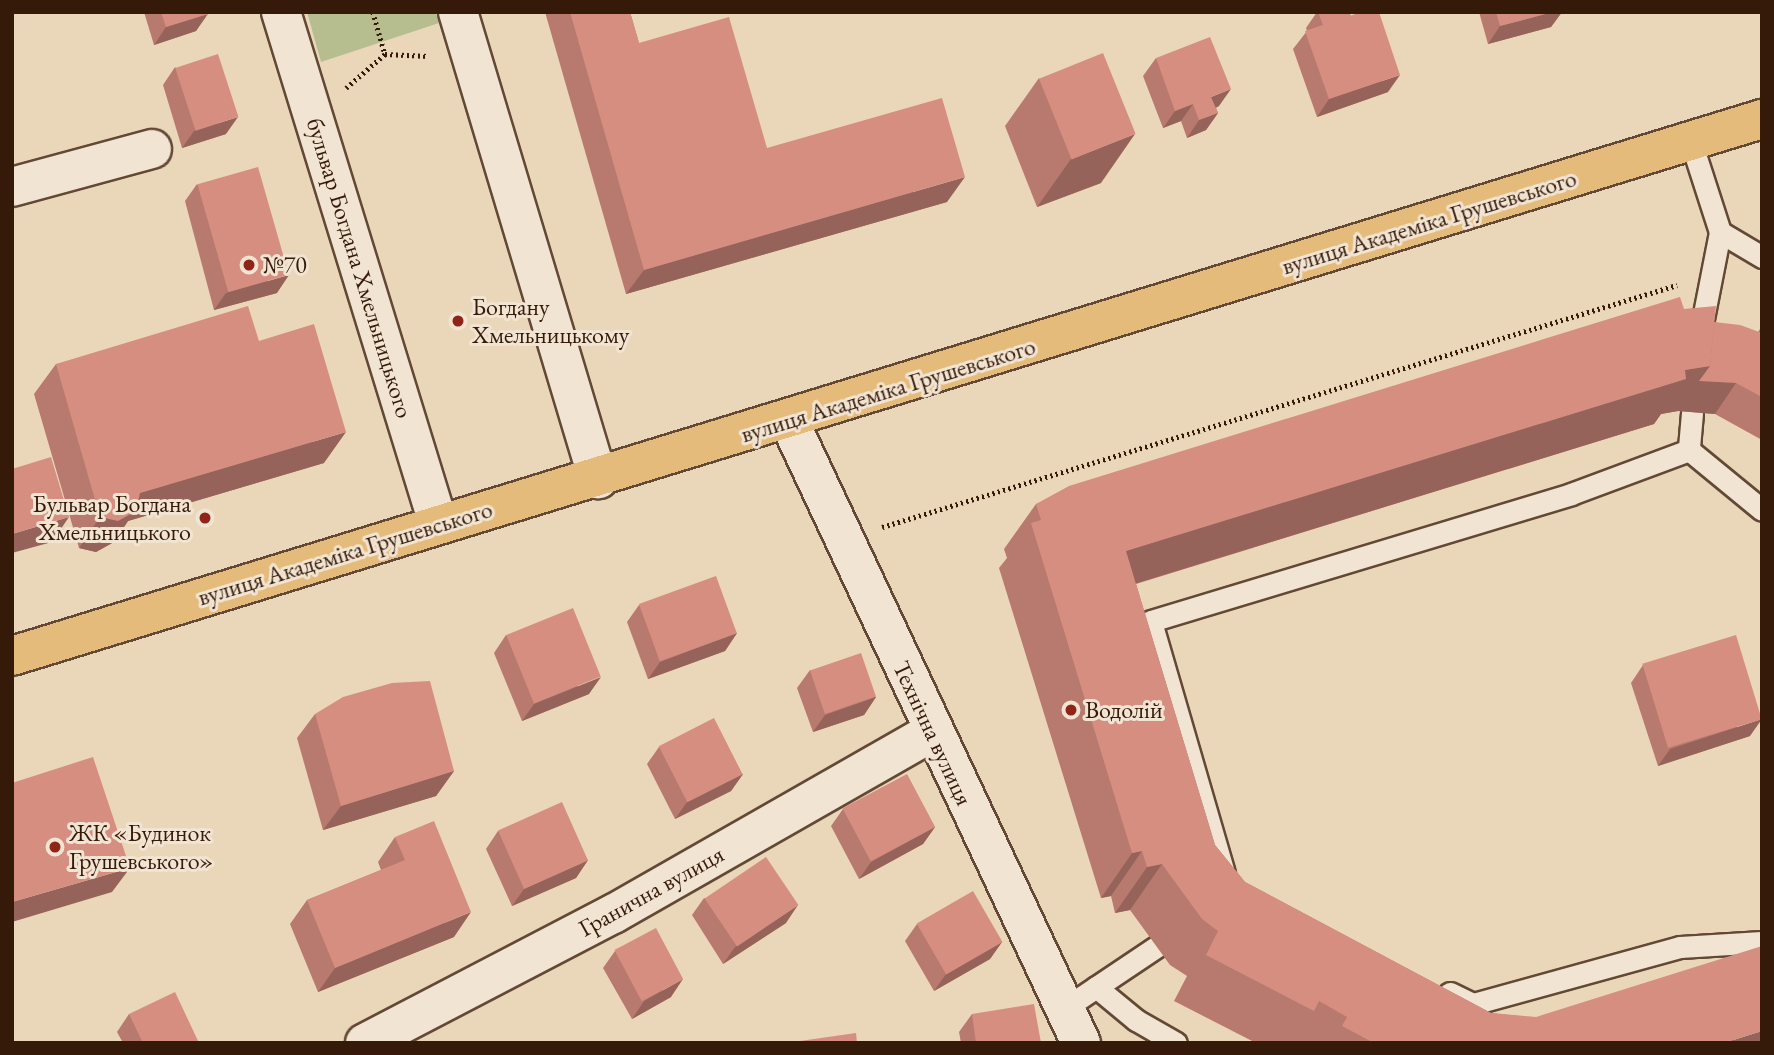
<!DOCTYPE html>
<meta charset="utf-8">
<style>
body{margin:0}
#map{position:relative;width:1774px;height:1055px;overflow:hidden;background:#ead6b9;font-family:"EB Garamond",serif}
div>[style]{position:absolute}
.green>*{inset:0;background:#b6be90}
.path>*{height:4.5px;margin-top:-2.25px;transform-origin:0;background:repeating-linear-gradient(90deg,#361a09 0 2px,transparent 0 5.5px)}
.roads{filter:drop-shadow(2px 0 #634935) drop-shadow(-2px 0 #634935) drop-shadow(0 2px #634935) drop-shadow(0 -2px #634935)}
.service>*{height:21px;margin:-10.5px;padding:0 10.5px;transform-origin:10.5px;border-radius:10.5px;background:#f1e4d2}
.minor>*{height:38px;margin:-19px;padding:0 19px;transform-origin:19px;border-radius:19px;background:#f1e4d2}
.primary>*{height:38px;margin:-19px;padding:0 19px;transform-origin:19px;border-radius:19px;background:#e5bb7c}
.wall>*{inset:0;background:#b87a6f}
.shaded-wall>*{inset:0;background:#96635a}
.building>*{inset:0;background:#d68e81;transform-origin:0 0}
.dots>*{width:19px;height:19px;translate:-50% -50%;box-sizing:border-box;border:4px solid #f1e4d2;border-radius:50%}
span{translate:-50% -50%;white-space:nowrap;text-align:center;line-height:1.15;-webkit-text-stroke:6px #f1e4d2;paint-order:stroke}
.street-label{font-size:24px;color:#361a09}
.poi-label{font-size:24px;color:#361a09}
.left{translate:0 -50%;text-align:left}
.right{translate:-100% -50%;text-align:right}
.frame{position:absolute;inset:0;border:14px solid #361a09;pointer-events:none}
</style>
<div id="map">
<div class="green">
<div style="clip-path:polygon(307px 12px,436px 12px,439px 23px,321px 62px)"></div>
</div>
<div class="path">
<div style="left:373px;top:12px;width:44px;rotate:74.1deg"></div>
<div style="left:385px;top:54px;width:43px;rotate:2.7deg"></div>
<div style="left:346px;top:88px;width:52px;rotate:-41.1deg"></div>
<div style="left:882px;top:527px;width:831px;rotate:-16.93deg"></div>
</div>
<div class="roads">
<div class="service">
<div style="left:1691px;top:142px;width:95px;rotate:72.1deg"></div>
<div style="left:1720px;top:232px;width:49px;rotate:30.8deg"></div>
<div style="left:1700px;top:334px;width:104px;rotate:-78.9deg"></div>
<div style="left:1692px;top:413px;width:37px;rotate:95deg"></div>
<div style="left:1689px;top:450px;width:94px;rotate:39.4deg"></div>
<div style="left:1224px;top:873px;width:262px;rotate:-106.2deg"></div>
<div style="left:1151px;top:621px;width:439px;rotate:-16.8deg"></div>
<div style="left:1571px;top:494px;width:126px;rotate:-20.4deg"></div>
<div style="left:1096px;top:987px;width:52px;rotate:39.5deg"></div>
<div style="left:1136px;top:1020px;width:46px;rotate:29.9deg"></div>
<div style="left:1450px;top:993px;width:25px;rotate:26deg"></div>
<div style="left:1473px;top:1004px;width:215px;rotate:-15.4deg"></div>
<div style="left:1680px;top:947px;width:82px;rotate:-3.5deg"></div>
<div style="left:1065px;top:1008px;width:110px;rotate:-33.8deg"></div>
</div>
<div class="minor">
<div style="left:281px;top:12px;width:535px;rotate:72.92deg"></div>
<div style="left:458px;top:12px;width:488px;rotate:73.3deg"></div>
<div style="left:12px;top:187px;width:145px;rotate:-15.2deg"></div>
<div style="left:789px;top:421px;width:687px;rotate:64.85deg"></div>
<div style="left:365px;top:1043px;width:280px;rotate:-27.5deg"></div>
<div style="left:613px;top:914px;width:367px;rotate:-29.7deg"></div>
</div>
<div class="primary">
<div style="left:12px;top:656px;width:1831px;rotate:-17.06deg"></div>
</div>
</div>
<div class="wall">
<div style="clip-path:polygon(144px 12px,207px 12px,196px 31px,154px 45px)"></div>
<div style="clip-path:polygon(545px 12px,630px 12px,639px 43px,767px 148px,947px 202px,626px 294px)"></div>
<div style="clip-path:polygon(1317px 12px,1349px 12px,1388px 92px,1317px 117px,1293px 49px,1307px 31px,1306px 28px)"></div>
<div style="clip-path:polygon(1479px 12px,1562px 12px,1551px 27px,1488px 44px)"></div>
<div style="clip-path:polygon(1156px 58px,1219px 106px,1216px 108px,1218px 113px,1206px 130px,1187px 138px,1181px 121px,1163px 128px,1143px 76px)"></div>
<div style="clip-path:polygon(175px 67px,226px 134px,182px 148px,163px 85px)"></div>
<div style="clip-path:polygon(1039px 78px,1101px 183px,1037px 207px,1005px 126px)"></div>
<div style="clip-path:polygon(197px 184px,277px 293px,214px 310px,185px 201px)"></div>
<div style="clip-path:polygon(1684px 309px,1714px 322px,1758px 332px,1762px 326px,1762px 440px,1715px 414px,1678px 411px,1661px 414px,1654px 424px,1136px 584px,1215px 845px,1245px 882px,1491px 1013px,1762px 1043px,1256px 1043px,1174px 1001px,1187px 976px,1170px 965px,1130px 910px,1115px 913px,1111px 896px,1101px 898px,999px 568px,1007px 558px,1004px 549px,1036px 504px)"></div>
<div style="clip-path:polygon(259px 341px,324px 463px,128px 521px,114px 542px,96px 552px,79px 548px,34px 394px,56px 364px)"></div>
<div style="clip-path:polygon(639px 605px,737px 633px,725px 651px,648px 679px,627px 622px)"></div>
<div style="clip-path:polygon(506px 635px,589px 694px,522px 721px,494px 653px)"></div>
<div style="clip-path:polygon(1643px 665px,1750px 736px,1658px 766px,1631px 683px)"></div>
<div style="clip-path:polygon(810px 670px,876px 697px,864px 715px,813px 732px,797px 688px)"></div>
<div style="clip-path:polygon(315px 714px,454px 771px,436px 796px,323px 830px,297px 738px)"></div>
<div style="clip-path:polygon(659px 747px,743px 774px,731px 791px,675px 819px,647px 764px)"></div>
<div style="clip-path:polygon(843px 809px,935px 827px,923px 844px,859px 879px,831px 826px)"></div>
<div style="clip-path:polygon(498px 831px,588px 860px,576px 878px,512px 906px,486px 849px)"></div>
<div style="clip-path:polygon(395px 837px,454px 937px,318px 992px,290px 924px,307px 900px,381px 870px,378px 862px)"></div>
<div style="clip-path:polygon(704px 898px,786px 923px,723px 964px,692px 915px)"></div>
<div style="clip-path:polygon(917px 924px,1002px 942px,990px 959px,934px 991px,905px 941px)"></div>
<div style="clip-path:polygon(615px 951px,671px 997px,632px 1019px,603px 968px)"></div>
<div style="clip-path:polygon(129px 1014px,199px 1043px,123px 1043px,117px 1032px)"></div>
<div style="clip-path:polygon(972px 1014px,1041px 1043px,961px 1043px,959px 1032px)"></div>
</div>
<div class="shaded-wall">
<div style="clip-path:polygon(1553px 12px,1562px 12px,1551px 27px,1488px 44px,1500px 26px)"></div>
<div style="clip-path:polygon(208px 14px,196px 31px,154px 45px,166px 27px)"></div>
<div style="clip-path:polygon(1400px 75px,1388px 92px,1317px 117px,1329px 99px)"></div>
<div style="clip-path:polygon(1231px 89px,1219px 106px,1199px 114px,1211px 97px)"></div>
<div style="clip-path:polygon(1193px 104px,1181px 121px,1163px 128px,1175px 111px)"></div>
<div style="clip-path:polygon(1218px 113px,1206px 130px,1187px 138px,1199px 120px)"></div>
<div style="clip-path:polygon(238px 117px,226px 134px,182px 148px,194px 131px)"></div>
<div style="clip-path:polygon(1135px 134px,1101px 183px,1037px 207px,1071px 159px)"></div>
<div style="clip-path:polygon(965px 177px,947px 202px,626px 294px,644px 270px)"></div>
<div style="clip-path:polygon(289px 275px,277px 293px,214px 310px,226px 293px)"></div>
<div style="clip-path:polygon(1710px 366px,1736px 383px,1715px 414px,1678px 411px,1661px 414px,1654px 424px,1095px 596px,1126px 551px,1685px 370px)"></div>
<div style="clip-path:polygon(346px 432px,324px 463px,128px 521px,114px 542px,96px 552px,79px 548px,100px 517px,140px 493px)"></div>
<div style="clip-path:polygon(69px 517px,52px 542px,12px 553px,12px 534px)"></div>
<div style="clip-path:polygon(737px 633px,725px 651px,648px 679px,660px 662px)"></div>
<div style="clip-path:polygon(601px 677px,589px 694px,522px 721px,534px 704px)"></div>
<div style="clip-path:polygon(876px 697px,864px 715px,813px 732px,825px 715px)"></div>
<div style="clip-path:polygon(1762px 719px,1750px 736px,1658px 766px,1670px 749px)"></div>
<div style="clip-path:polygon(454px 771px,436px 796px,323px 830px,341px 806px)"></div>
<div style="clip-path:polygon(743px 774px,731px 791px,675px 819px,687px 802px)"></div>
<div style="clip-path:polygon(935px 827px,923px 844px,859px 879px,871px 862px)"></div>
<div style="clip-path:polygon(1142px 851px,1111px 896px,1101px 898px,1132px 853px)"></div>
<div style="clip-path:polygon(588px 860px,576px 878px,512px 906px,524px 889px)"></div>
<div style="clip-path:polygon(1162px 864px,1130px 910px,1115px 913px,1147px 867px)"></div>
<div style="clip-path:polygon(130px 868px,112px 892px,12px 922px,12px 902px)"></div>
<div style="clip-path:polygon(798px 905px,786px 923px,723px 964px,735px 947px)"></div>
<div style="clip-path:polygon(471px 912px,454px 937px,318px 992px,335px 968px)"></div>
<div style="clip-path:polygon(1002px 942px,990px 959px,934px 991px,946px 974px)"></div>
<div style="clip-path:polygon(683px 979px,671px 997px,632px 1019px,644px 1001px)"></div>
<div style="clip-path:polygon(1762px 1031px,1762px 1043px,1724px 1043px)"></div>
</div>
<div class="building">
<div style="clip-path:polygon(161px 12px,207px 12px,208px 14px,166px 27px)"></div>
<div style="clip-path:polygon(570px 12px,630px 12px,639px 43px,729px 17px,767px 148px,942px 98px,965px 177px,644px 270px)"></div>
<div style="clip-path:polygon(1318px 12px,1349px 12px,1350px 16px,1361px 12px,1379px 12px,1400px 75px,1329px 99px,1305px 31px,1323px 25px)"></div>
<div style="clip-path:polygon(1496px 12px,1553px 12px,1500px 26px)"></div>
<div style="clip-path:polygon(1210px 37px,1231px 89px,1211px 97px,1218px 113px,1199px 120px,1193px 104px,1175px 111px,1156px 58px)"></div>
<div style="left:1103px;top:53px;width:87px;height:69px;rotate:68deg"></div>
<div style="left:218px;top:54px;width:66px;height:45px;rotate:72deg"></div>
<div style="left:258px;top:167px;width:112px;height:63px;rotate:74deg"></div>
<div style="clip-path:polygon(1680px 297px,1684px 309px,1716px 306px,1710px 366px,1685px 370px,1686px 379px,1126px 551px,1215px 845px,1245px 882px,1491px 1013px,1536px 1017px,1762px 946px,1762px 1031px,1724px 1043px,1374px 1043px,1342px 1026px,1347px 1017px,1319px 1001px,1314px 1011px,1206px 955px,1218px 931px,1202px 919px,1162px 864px,1147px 867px,1142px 851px,1132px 853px,1031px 523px,1041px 520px,1036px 504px,1069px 486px)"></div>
<div style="clip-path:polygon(248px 306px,259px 341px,314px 324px,346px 432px,140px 493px,136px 511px,118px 521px,100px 517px,56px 364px)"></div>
<div style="clip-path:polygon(1714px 322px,1740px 325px,1762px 333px,1762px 397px,1736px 383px,1699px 381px,1710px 366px)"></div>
<div style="clip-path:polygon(51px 457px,69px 517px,12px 534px,12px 469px)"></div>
<div style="left:716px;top:576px;width:61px;height:82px;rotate:70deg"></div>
<div style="left:573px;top:608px;width:74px;height:72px;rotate:68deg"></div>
<div style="left:1736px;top:635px;width:88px;height:98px;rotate:73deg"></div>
<div style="left:861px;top:653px;width:46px;height:54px;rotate:71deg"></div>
<div style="clip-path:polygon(430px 681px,454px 771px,341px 806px,315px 714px,343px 697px,392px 683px)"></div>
<div style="left:714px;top:718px;width:63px;height:62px;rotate:63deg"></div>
<div style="clip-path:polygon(93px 757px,130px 868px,12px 902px,12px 783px)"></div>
<div style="left:907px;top:774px;width:60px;height:73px;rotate:62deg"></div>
<div style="left:562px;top:802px;width:64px;height:70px;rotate:66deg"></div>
<div style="clip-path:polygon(434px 821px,471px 912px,335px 968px,307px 900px,405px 860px,395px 837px)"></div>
<div style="left:766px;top:857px;width:58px;height:74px;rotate:56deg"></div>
<div style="left:973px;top:891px;width:59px;height:65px;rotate:60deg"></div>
<div style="left:656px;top:928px;width:58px;height:47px;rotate:62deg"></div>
<div style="clip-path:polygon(175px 992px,199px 1043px,143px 1043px,129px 1014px)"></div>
<div style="clip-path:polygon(1034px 1004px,1041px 1043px,976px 1043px,972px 1014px)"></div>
<div style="clip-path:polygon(856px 1033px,857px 1043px,800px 1043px,800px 1041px)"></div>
</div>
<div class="dots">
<div style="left:249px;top:265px;background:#8f2418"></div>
<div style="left:458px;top:321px;background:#8f2418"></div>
<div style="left:205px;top:518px;background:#8f2418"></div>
<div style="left:1071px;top:710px;background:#8f2418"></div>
<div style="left:55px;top:847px;background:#8f2418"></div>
</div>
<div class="street-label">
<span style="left:1429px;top:222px;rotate:-17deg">вулиця Академіка Грушевського</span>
<span style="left:360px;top:268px;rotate:73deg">бульвар Богдана Хмельницького</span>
<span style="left:888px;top:390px;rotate:-17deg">вулиця Академіка Грушевського</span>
<span style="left:345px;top:553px;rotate:-17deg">вулиця Академіка Грушевського</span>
<span style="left:933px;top:733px;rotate:65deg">Технічна вулиця</span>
<span style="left:651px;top:891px;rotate:-29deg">Гранична вулиця</span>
</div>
<div class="poi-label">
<span class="left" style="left:263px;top:265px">№70</span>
<span class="left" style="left:472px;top:321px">Богдану<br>Хмельницькому</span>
<span class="right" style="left:191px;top:518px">Бульвар Богдана<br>Хмельницького</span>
<span class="left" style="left:1085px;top:710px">Водолій</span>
<span class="left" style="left:69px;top:847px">ЖК «Будинок<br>Грушевського»</span>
</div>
<div class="frame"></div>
</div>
